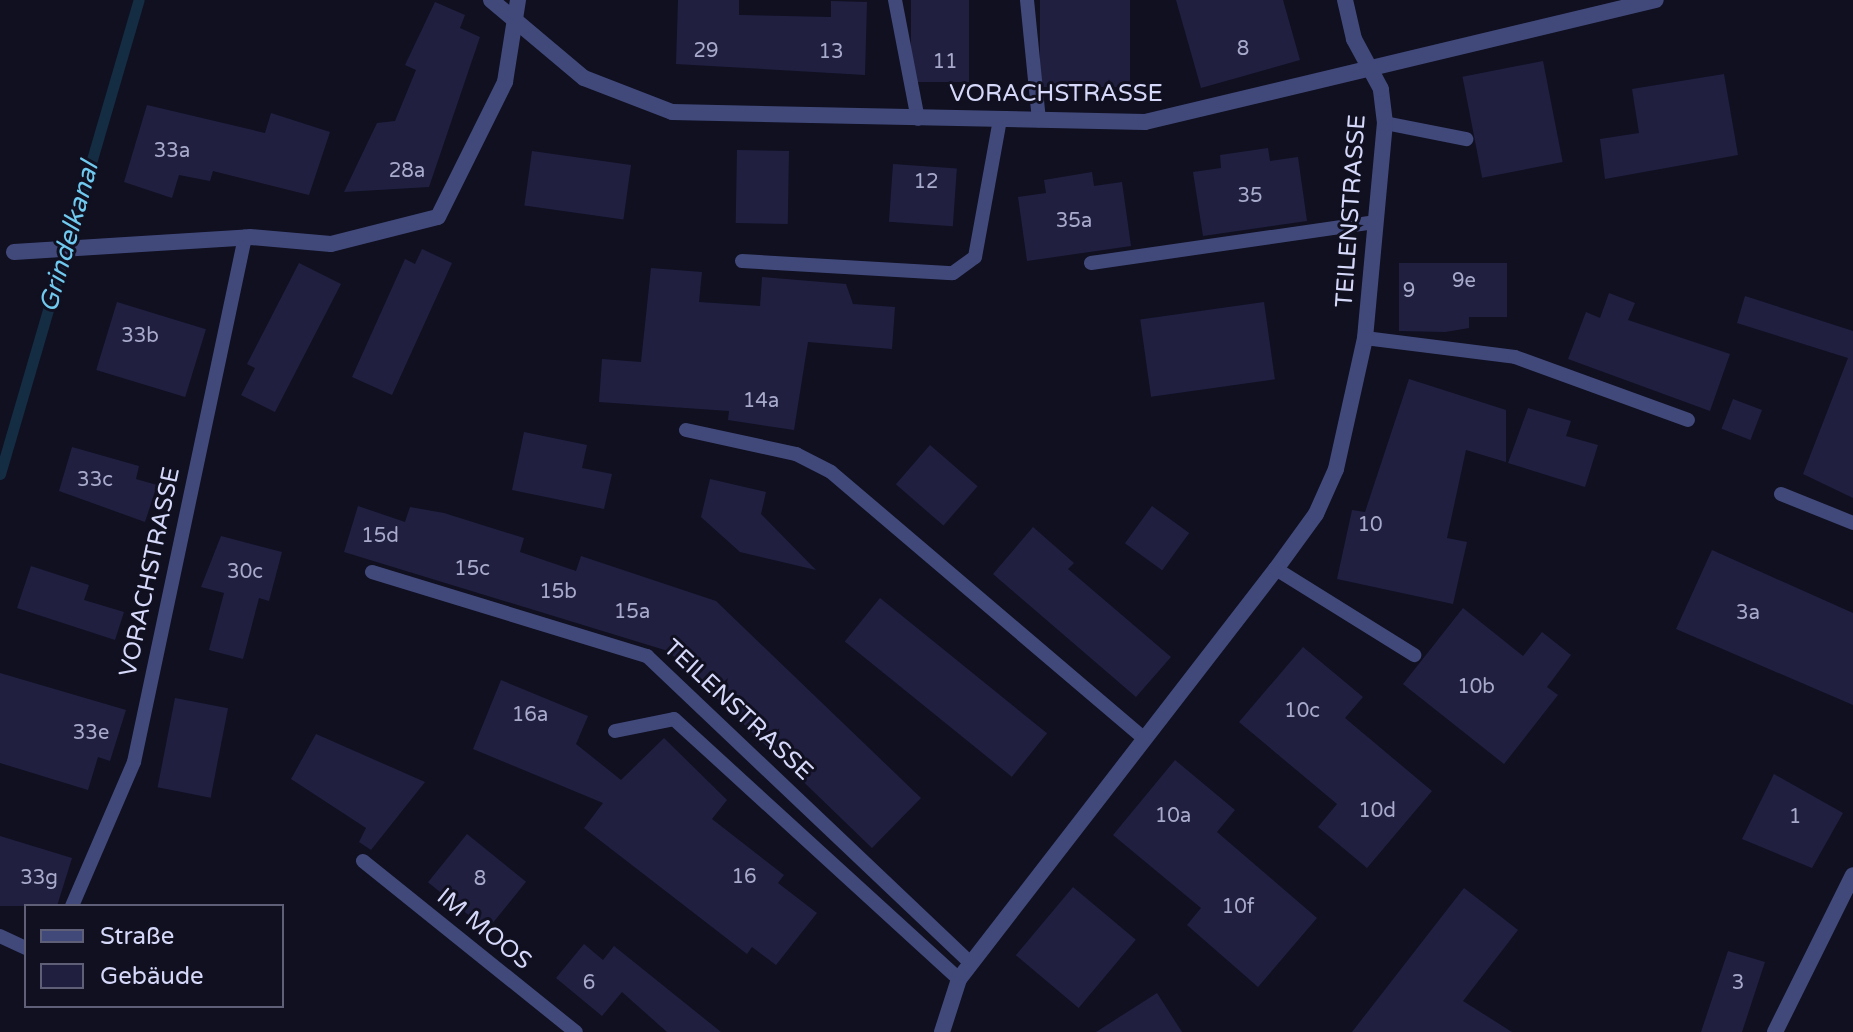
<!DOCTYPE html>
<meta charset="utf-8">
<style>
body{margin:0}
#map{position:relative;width:1853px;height:1032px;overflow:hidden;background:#101021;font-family:"Varela Round",sans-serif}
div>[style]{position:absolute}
.stream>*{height:11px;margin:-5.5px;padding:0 5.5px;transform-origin:5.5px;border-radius:5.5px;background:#142d42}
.building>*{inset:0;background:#201f40;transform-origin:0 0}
.service>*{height:14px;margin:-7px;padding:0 7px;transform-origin:7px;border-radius:7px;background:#41497b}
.minor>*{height:16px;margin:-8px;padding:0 8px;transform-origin:8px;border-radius:8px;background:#41497b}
span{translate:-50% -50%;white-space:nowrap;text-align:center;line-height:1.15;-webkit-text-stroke:6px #101021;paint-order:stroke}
.number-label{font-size:20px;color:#a8aacc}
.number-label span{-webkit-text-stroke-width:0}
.street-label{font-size:24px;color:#d6d8fa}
.water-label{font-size:26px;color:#70c9ee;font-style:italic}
.legend{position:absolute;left:24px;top:904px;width:260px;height:104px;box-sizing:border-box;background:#101021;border:2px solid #5f6078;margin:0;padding:10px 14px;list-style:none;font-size:24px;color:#d6d8fa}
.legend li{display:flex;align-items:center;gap:16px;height:40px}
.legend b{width:40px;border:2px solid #5f6078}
</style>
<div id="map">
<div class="stream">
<div style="left:0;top:474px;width:494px;rotate:-73.7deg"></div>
</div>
<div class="building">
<div style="clip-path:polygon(678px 0,739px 0,739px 15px,831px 17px,831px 1px,867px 2px,865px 75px,676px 64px)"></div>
<div style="left:911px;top:0;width:58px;height:82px"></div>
<div style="left:1040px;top:0;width:90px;height:87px"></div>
<div style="clip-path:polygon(1176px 0,1283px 0,1300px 60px,1201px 88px)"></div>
<div style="clip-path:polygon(435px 2px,465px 15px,460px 28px,480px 37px,429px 187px,344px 192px,377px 123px,395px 121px,416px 70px,405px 65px)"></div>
<div style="left:1543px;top:61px;width:103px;height:82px;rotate:79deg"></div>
<div style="clip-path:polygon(1724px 74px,1738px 155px,1605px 179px,1600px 139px,1639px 133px,1632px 89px)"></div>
<div style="clip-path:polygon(147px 105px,265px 133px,271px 113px,330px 132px,309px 195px,213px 171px,210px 181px,179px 175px,172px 198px,124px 182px)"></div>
<div style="clip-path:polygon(1268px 148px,1270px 161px,1298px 157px,1307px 221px,1203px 236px,1193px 172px,1221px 168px,1220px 155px)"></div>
<div style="left:737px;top:150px;width:52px;height:73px;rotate:1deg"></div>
<div style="left:532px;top:151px;width:100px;height:55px;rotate:8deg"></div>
<div style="left:893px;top:164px;width:64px;height:58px;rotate:4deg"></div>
<div style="clip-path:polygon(1092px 172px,1094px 186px,1122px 182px,1131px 246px,1027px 261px,1018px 197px,1046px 193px,1044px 180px)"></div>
<div style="clip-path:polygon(422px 249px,452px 263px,392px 395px,352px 377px,405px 259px,415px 264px)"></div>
<div style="clip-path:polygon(299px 263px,341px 284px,275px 412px,241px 395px,255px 368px,247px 364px)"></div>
<div style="clip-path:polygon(1399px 263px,1507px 263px,1507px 317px,1469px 317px,1469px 328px,1445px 332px,1399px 331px)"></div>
<div style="clip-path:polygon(651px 268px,702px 272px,699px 302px,760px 306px,762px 277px,846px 284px,853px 304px,895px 307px,892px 349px,808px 342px,794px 430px,728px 420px,729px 411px,599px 402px,602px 359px,641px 362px)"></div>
<div style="clip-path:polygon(1609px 293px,1635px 303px,1628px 320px,1730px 354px,1710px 411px,1568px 359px,1586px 312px,1600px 318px)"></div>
<div style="clip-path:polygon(1745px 296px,1853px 331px,1853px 498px,1803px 474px,1848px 358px,1737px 323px)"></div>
<div style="left:117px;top:302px;width:93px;height:71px;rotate:17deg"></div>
<div style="left:1264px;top:302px;width:78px;height:125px;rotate:82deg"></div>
<div style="clip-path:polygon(1409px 379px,1506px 410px,1506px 462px,1466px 450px,1447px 538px,1467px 542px,1453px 604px,1337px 579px,1352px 510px,1365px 512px)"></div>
<div style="left:1733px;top:399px;width:31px;height:32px;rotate:21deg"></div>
<div style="clip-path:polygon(1528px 408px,1571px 421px,1566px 436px,1598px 445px,1585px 487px,1508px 463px)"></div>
<div style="clip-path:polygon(524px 432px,587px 445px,582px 468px,612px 474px,604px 509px,512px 490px)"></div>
<div style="left:930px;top:445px;width:63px;height:52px;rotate:41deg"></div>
<div style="clip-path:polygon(72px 447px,139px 466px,136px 479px,157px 485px,145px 522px,59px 491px)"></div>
<div style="clip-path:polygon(710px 479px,766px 492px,761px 514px,816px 570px,740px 552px,701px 517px)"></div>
<div style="clip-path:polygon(358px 506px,405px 522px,410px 507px,444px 513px,524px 538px,520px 552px,576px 571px,581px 556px,716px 601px,921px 798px,872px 848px,668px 651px,344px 552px)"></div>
<div style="left:1152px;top:506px;width:46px;height:46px;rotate:36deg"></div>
<div style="clip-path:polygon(1033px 527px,1074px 563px,1068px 569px,1171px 657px,1136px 697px,993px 574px)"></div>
<div style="clip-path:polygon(221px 536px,282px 552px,269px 601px,259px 598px,243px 659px,209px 650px,224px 593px,201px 587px)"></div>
<div style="clip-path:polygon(1712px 550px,1853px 613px,1853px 705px,1676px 629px)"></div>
<div style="clip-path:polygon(31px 566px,89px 585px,84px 600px,124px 612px,115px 640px,17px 608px)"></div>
<div style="left:880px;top:598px;width:215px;height:56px;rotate:39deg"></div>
<div style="clip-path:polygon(1463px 608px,1523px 656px,1542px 632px,1571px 655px,1547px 687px,1558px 695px,1504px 764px,1403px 684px)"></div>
<div style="clip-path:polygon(1303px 647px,1363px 697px,1345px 718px,1432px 791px,1367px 868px,1318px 827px,1337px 804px,1239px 722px)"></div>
<div style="clip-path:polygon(0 673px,126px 710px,110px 761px,98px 757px,88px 790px,0 763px)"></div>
<div style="clip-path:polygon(501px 680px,588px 716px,576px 744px,621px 780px,664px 738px,727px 800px,712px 819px,784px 875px,778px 883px,817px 913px,776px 965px,752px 947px,747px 954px,584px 828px,603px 803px,473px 749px)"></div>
<div style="left:175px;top:698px;width:54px;height:91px;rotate:11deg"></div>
<div style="clip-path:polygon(316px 734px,425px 782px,371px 850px,359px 842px,366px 828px,291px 779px)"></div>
<div style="clip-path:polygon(1175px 760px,1235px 810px,1217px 832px,1317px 918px,1258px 987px,1187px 925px,1201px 908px,1113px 835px)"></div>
<div style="clip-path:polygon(1774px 774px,1843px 813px,1812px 868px,1742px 839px)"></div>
<div style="left:467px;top:834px;width:76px;height:62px;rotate:39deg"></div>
<div style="clip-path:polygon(0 836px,72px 858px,57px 906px,0 906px)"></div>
<div style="left:1073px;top:887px;width:82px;height:89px;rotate:40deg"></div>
<div style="clip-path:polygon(1464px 888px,1518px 930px,1463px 1001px,1512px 1032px,1352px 1032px)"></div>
<div style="clip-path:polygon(584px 944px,603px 960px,614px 946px,721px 1032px,667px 1032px,622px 992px,602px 1016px,556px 978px)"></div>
<div style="clip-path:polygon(1728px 951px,1765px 962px,1742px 1032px,1701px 1032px)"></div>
<div style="clip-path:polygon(1157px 993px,1182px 1032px,1096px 1032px)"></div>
</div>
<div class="service">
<div style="left:895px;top:0;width:121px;rotate:79.1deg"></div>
<div style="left:1027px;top:0;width:121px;rotate:84.3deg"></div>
<div style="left:1385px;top:123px;width:83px;rotate:11.2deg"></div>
<div style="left:742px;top:261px;width:211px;rotate:3.3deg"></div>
<div style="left:953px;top:273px;width:27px;rotate:-36deg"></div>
<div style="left:975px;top:257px;width:139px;rotate:-79.7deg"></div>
<div style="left:1091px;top:263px;width:288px;rotate:-8.2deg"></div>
<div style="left:1365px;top:338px;width:151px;rotate:7.2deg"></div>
<div style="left:1515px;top:357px;width:184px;rotate:20deg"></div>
<div style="left:686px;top:430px;width:113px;rotate:12.3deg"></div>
<div style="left:796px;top:454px;width:39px;rotate:27deg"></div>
<div style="left:831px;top:472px;width:410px;rotate:40.4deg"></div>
<div style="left:1781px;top:494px;width:78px;rotate:21.9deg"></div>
<div style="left:1276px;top:569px;width:163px;rotate:31.9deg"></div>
<div style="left:372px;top:572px;width:288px;rotate:17deg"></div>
<div style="left:647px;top:656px;width:446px;rotate:43.5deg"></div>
<div style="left:615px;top:731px;width:60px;rotate:-11.5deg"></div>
<div style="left:674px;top:719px;width:386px;rotate:42.4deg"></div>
<div style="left:363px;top:861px;width:273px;rotate:38.8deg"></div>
<div style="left:72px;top:906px;width:157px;rotate:-66.7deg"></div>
<div style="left:134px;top:762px;width:537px;rotate:-78.06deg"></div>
<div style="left:0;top:936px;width:29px;rotate:25deg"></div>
</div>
<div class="minor">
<div style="left:491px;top:0;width:121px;rotate:40deg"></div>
<div style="left:584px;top:78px;width:94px;rotate:21.1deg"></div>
<div style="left:672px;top:112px;width:473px;rotate:1.2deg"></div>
<div style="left:1145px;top:122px;width:525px;rotate:-13.43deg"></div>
<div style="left:14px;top:252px;width:236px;rotate:-3.6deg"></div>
<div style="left:250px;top:237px;width:81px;rotate:4.9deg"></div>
<div style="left:331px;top:244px;width:110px;rotate:-14.2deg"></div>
<div style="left:438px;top:217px;width:151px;rotate:-63.6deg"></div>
<div style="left:505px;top:82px;width:83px;rotate:-81deg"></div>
<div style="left:942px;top:1032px;width:56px;rotate:-72.2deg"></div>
<div style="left:959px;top:979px;width:518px;rotate:-52.29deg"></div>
<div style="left:1276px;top:569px;width:68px;rotate:-54deg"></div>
<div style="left:1316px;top:514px;width:49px;rotate:-66deg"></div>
<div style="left:1336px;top:469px;width:134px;rotate:-77.5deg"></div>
<div style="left:1365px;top:338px;width:216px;rotate:-84.7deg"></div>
<div style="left:1385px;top:123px;width:34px;rotate:-97deg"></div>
<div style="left:1381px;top:89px;width:57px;rotate:-118.4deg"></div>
<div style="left:1354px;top:39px;width:40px;rotate:-103deg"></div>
<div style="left:1775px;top:1032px;width:175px;rotate:-63.6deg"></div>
</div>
<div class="number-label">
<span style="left:1243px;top:49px">8</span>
<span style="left:706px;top:51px">29</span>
<span style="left:831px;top:52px">13</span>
<span style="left:945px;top:62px">11</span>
<span style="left:172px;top:151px">33a</span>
<span style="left:407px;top:171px">28a</span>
<span style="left:926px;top:182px">12</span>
<span style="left:1250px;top:196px">35</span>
<span style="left:1074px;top:221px">35a</span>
<span style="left:1464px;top:281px">9e</span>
<span style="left:1409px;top:291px">9</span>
<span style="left:140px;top:336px">33b</span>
<span style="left:761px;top:401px">14a</span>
<span style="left:95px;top:480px">33c</span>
<span style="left:1370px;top:525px">10</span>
<span style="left:380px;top:536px">15d</span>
<span style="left:472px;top:569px">15c</span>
<span style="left:245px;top:572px">30c</span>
<span style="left:558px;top:592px">15b</span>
<span style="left:632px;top:612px">15a</span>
<span style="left:1748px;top:613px">3a</span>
<span style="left:1476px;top:687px">10b</span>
<span style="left:1302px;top:711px">10c</span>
<span style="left:530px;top:715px">16a</span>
<span style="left:91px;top:733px">33e</span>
<span style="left:1377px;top:811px">10d</span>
<span style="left:1173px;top:816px">10a</span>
<span style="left:1795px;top:817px">1</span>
<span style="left:744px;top:877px">16</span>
<span style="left:39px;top:878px">33g</span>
<span style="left:480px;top:879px">8</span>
<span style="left:1238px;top:907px">10f</span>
<span style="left:589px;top:983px">6</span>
<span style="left:1738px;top:983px">3</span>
</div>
<div class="street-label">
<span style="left:1056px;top:94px">VORACHSTRASSE</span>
<span style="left:1351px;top:211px;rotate:-86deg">TEILENSTRASSE</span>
<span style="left:150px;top:572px;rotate:-78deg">VORACHSTRASSE</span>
<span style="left:738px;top:710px;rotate:43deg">TEILENSTRASSE</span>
<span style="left:484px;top:929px;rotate:39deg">IM MOOS</span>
</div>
<div class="water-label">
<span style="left:69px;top:237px;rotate:-74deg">Grindelkanal</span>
</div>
<ul class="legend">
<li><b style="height:10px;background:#41497b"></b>Straße</li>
<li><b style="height:22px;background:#201f40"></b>Gebäude</li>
</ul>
</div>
